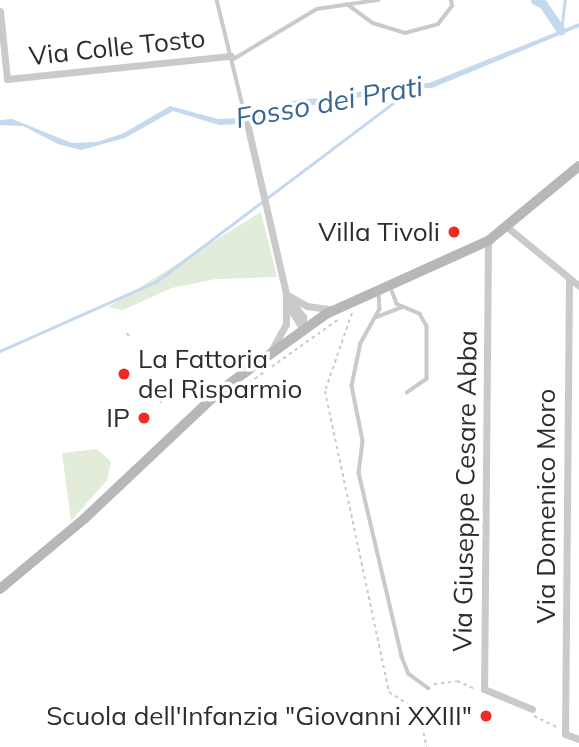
<!DOCTYPE html>
<style>
body{margin:0}
#map{position:relative;width:579px;height:747px;overflow:hidden;background:#fff;font-family:Mulish,sans-serif}
div>[style]{position:absolute}
.green>*{inset:0;background:#e2ecda}
.water>*{inset:0;background:#c4d9ed}
.stream>*{height:2.5px;margin:-1.25px;padding:0 1.25px;transform-origin:1.25px;border-radius:1.25px;background:#c4d9ed}
.canal>*{height:9px;margin:-4.5px;padding:0 4.5px;transform-origin:4.5px;border-radius:4.5px;background:#c4d9ed}
.path>*{height:2px;margin-top:-1px;transform-origin:0;background:repeating-linear-gradient(90deg,#cacaca 0 3.5px,transparent 0 7px)}
.lane>*{height:3.5px;margin:-1.75px;padding:0 1.75px;transform-origin:1.75px;border-radius:1.75px;background:#cacaca}
.street>*{height:7px;margin:-3.5px;padding:0 3.5px;transform-origin:3.5px;border-radius:3.5px;background:#cacaca}
.secondary>*{height:10px;margin:-5px;padding:0 5px;transform-origin:5px;border-radius:5px;background:#b7b7b7}
.dots>*{width:19px;height:19px;translate:-50% -50%;box-sizing:border-box;border:4px solid #fff;border-radius:50%}
span{translate:-50% -50%;white-space:nowrap;text-align:center;line-height:1.15;-webkit-text-stroke:7px #fff;paint-order:stroke}
.street-label{font-size:26px;color:#2d2d2d}
.poi-label{font-size:26px;color:#2d2d2d}
.right{translate:-100% -50%;text-align:right}
.left{translate:0 -50%;text-align:left}
.water-label{font-size:28px;color:#366694;font-style:italic}
</style>
<div id="map">
<div class="green">
<div style="clip-path:polygon(261px 212px,277px 277px,216px 279px,172px 288px,123px 310px,108px 307px)"></div>
<div style="clip-path:polygon(97px 449px,111px 462px,107px 480px,71px 521px,62px 453px)"></div>
</div>
<div class="water">
<div style="clip-path:polygon(579px 23px,579px 27px,432px 88px,396px 88px,328px 105px,302px 105px,252px 121px,250px 115px,300px 99px,332px 98px,394px 84px,429px 83px)"></div>
<div style="clip-path:polygon(170px 106px,218px 119px,240px 118px,241px 124px,219px 125px,173px 111px,125px 138px,81px 150px,58px 144px,23px 126px,0 125px,0 120px,12px 119px,72px 143px,97px 142px,124px 133px)"></div>
</div>
<div class="stream">
<div style="left:543px;top:0;width:4px;rotate:90deg"></div>
<div style="left:561px;top:31px;width:31px;rotate:-83deg"></div>
<div style="left:0;top:351px;width:172px;rotate:-24deg"></div>
<div style="left:157px;top:281px;width:324px;rotate:-37deg"></div>
</div>
<div class="canal">
<div style="left:535px;top:0;width:9px;rotate:27deg"></div>
<div style="left:543px;top:4px;width:32px;rotate:56deg"></div>
</div>
<div class="path">
<div style="left:352px;top:313px;width:83px;rotate:109.1deg"></div>
<div style="left:325px;top:391px;width:308px;rotate:78deg"></div>
<div style="left:389px;top:692px;width:37px;rotate:33deg"></div>
<div style="left:420px;top:712px;width:36px;rotate:80deg"></div>
<div style="left:127px;top:333px;width:6px;rotate:59deg"></div>
<div style="left:159px;top:386px;width:17px;rotate:83deg"></div>
<div style="left:226px;top:399px;width:138px;rotate:-35.3deg"></div>
<div style="left:434px;top:684px;width:23px;rotate:-7deg"></div>
<div style="left:457px;top:681px;width:20px;rotate:24deg"></div>
<div style="left:534px;top:716px;width:25px;rotate:26deg"></div>
</div>
<div class="lane">
<div style="left:217px;top:0;width:113px;rotate:76.2deg"></div>
<div style="left:347px;top:4px;width:32px;rotate:36deg"></div>
<div style="left:373px;top:23px;width:34px;rotate:17deg"></div>
<div style="left:405px;top:33px;width:34px;rotate:-15deg"></div>
<div style="left:438px;top:24px;width:23px;rotate:-52deg"></div>
<div style="left:452px;top:6px;width:6px;rotate:-99deg"></div>
<div style="left:232px;top:60px;width:99px;rotate:-31deg"></div>
<div style="left:317px;top:9px;width:62px;rotate:-8.4deg"></div>
<div style="left:391px;top:288px;width:17px;rotate:69deg"></div>
<div style="left:397px;top:304px;width:25px;rotate:23deg"></div>
<div style="left:420px;top:314px;width:14px;rotate:60deg"></div>
<div style="left:427px;top:326px;width:53px;rotate:90deg"></div>
<div style="left:427px;top:379px;width:24px;rotate:145deg"></div>
<div style="left:379px;top:292px;width:17px;rotate:87deg"></div>
<div style="left:380px;top:309px;width:39px;rotate:119deg"></div>
<div style="left:361px;top:343px;width:44px;rotate:101.8deg"></div>
<div style="left:352px;top:386px;width:56px;rotate:78.7deg"></div>
<div style="left:363px;top:441px;width:32px;rotate:97deg"></div>
<div style="left:359px;top:473px;width:189px;rotate:76.8deg"></div>
<div style="left:402px;top:657px;width:18px;rotate:68deg"></div>
<div style="left:409px;top:674px;width:24px;rotate:36deg"></div>
<div style="left:377px;top:317px;width:26px;rotate:-21deg"></div>
</div>
<div class="street">
<div style="left:0;top:11px;width:68px;rotate:84.1deg"></div>
<div style="left:7px;top:79px;width:225px;rotate:-5.9deg"></div>
<div style="left:244px;top:110px;width:189px;rotate:77.1deg"></div>
<div style="left:286px;top:294px;width:30px;rotate:90deg"></div>
<div style="left:286px;top:324px;width:31px;rotate:119deg"></div>
<div style="left:507px;top:227px;width:93px;rotate:39.3deg"></div>
<div style="left:488px;top:241px;width:448px;rotate:90.5deg"></div>
<div style="left:484px;top:689px;width:52px;rotate:22.6deg"></div>
<div style="left:569px;top:278px;width:456px;rotate:90.5deg"></div>
<div style="left:565px;top:734px;width:15px;rotate:20deg"></div>
<div style="left:286px;top:294px;width:24px;rotate:30deg"></div>
<div style="left:307px;top:306px;width:27px;rotate:8deg"></div>
<div style="left:293px;top:303px;width:17px;rotate:54deg"></div>
<div style="left:303px;top:317px;width:13px;rotate:90deg"></div>
<div style="left:290px;top:308px;width:26px;rotate:59deg"></div>
</div>
<div class="secondary">
<div style="left:0;top:589px;width:109px;rotate:-39.8deg"></div>
<div style="left:84px;top:519px;width:190px;rotate:-43.3deg"></div>
<div style="left:222px;top:389px;width:128px;rotate:-35.8deg"></div>
<div style="left:326px;top:314px;width:178px;rotate:-24.3deg"></div>
<div style="left:488px;top:241px;width:118px;rotate:-39.5deg"></div>
</div>
<div class="dots">
<div style="left:454px;top:232px;background:#f02a23"></div>
<div style="left:124px;top:374px;background:#f02a23"></div>
<div style="left:144px;top:418px;background:#f02a23"></div>
<div style="left:486px;top:716px;background:#f02a23"></div>
</div>
<div class="street-label">
<span style="left:117px;top:47px;rotate:-6deg">Via Colle Tosto</span>
<span style="left:465px;top:491px;rotate:-89deg">Via Giuseppe Cesare Abba</span>
<span style="left:546px;top:506px;rotate:-90deg">Via Domenico Moro</span>
</div>
<div class="poi-label">
<span class="right" style="left:440px;top:232px">Villa Tivoli</span>
<span class="left" style="left:138px;top:374px">La Fattoria<br>del Risparmio</span>
<span class="right" style="left:130px;top:418px">IP</span>
<span class="right" style="left:472px;top:716px">Scuola dell'Infanzia "Giovanni XXIII"</span>
</div>
<div class="water-label">
<span style="left:329px;top:102px;rotate:-10deg">Fosso dei Prati</span>
</div>
</div>
